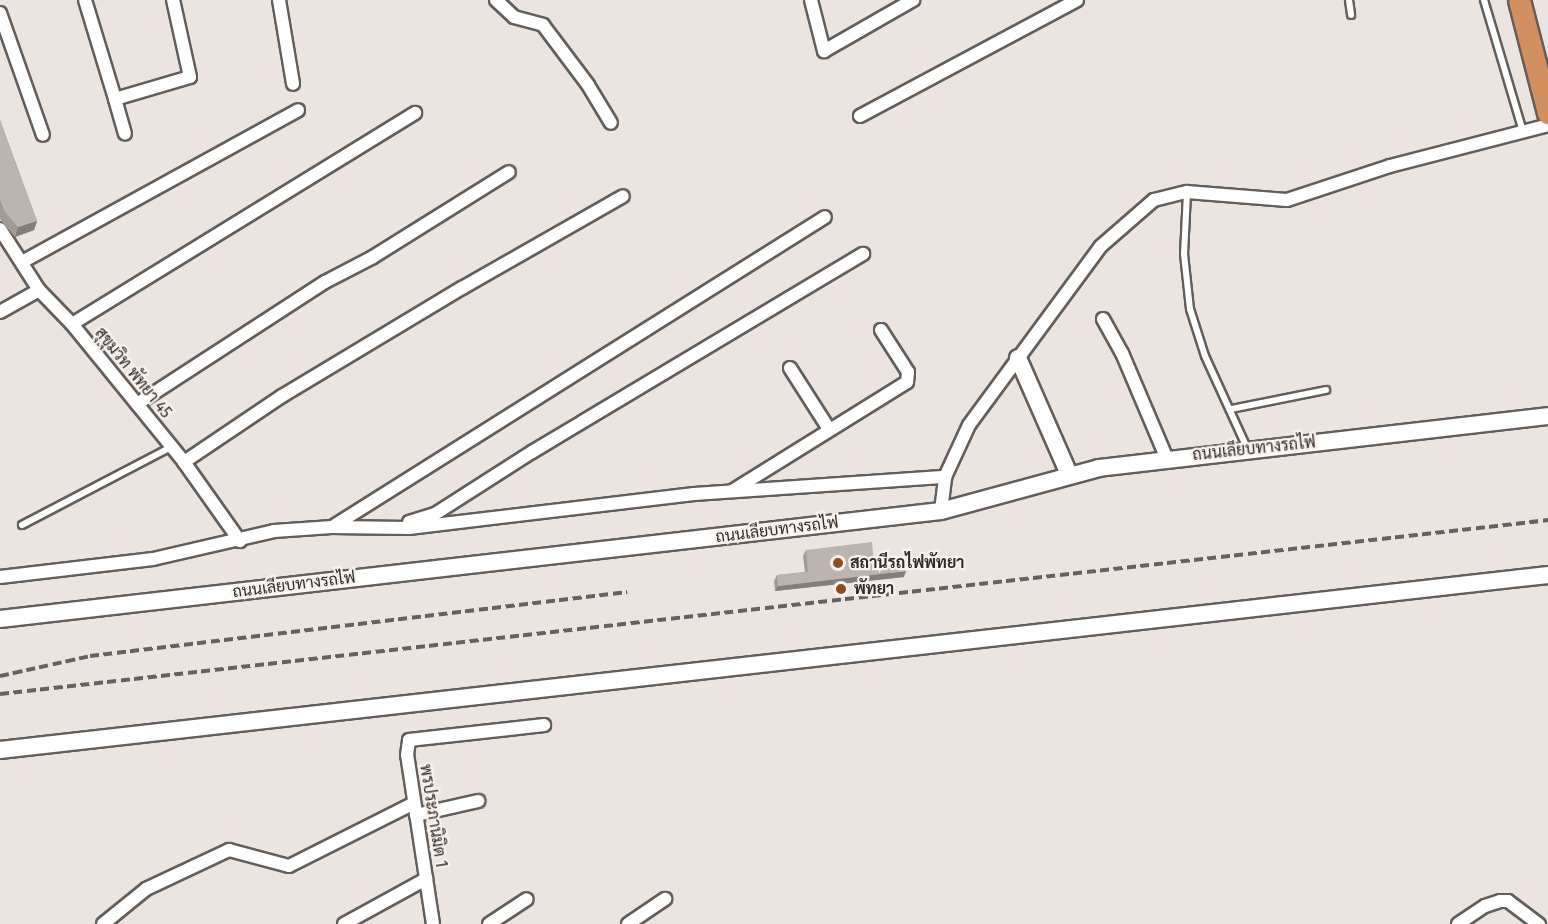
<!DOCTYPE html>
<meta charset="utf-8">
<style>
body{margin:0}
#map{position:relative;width:1548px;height:924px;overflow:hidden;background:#ebe4e0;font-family:"Fira Sans",Sarabun,sans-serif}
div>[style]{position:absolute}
.roads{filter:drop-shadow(2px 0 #645e5a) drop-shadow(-2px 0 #645e5a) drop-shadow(0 2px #645e5a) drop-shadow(0 -2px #645e5a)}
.service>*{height:6px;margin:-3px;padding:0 3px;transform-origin:3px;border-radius:3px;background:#fff}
.minor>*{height:12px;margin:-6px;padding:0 6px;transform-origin:6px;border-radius:6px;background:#fff}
.tertiary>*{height:16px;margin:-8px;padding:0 8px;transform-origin:8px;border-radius:8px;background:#fff}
.trunk>*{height:21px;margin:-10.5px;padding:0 10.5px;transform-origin:10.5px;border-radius:10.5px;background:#d28f5f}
.rail>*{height:4px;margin-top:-2px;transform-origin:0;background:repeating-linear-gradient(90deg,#64615e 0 9px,transparent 0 13.5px)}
.wall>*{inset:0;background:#a19b96}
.shaded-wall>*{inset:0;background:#837e7a}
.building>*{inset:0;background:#bbb4af}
.dots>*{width:16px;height:16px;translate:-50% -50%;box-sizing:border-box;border:3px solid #f9f1ed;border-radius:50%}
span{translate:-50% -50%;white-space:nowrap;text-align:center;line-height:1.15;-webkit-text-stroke:4.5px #f9f1ed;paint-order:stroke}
.street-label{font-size:16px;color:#2d2b29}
.poi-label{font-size:16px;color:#2d2b29;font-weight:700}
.left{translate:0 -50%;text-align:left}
</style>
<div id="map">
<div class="roads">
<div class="service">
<div style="left:1349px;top:0;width:15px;rotate:82deg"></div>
<div style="left:1484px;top:0;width:138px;rotate:73.5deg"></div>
<div style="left:1187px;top:193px;width:61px;rotate:92.8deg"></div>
<div style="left:1184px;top:254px;width:55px;rotate:83.8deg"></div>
<div style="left:1190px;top:309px;width:49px;rotate:72.3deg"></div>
<div style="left:1205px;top:356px;width:103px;rotate:65.4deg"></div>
<div style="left:1231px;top:409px;width:97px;rotate:-11.3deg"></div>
<div style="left:22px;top:525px;width:168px;rotate:-27.6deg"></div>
</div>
<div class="minor">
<div style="left:85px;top:0;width:103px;rotate:73.1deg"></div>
<div style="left:115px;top:99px;width:78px;rotate:-16.3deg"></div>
<div style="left:190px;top:77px;width:79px;rotate:-102.4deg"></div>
<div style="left:279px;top:0;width:85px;rotate:80.5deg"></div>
<div style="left:496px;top:0;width:25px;rotate:43deg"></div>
<div style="left:514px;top:17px;width:30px;rotate:15deg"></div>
<div style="left:543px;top:25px;width:75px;rotate:53.1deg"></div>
<div style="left:588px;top:85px;width:44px;rotate:58.8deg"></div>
<div style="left:811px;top:0;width:53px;rotate:75.7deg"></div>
<div style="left:824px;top:51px;width:103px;rotate:-29.8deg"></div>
<div style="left:0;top:13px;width:129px;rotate:70.6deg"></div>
<div style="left:115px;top:99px;width:36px;rotate:74deg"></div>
<div style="left:860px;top:116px;width:246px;rotate:-28.1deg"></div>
<div style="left:0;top:229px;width:72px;rotate:57.4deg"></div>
<div style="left:39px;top:290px;width:47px;rotate:45.9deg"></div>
<div style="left:72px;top:324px;width:178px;rotate:50.9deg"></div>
<div style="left:184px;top:462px;width:97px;rotate:54.7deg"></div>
<div style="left:22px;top:262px;width:315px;rotate:-28.8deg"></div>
<div style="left:0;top:312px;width:45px;rotate:-29.4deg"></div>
<div style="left:1103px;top:319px;width:39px;rotate:61deg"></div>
<div style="left:1122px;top:353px;width:115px;rotate:67deg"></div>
<div style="left:72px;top:324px;width:403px;rotate:-31.6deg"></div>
<div style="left:790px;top:368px;width:72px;rotate:57.4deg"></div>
<div style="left:137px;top:404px;width:224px;rotate:-33deg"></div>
<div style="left:325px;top:282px;width:54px;rotate:-27.5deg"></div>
<div style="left:373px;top:257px;width:160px;rotate:-32deg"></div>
<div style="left:184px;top:462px;width:118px;rotate:-34deg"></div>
<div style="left:282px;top:396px;width:210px;rotate:-31deg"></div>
<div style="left:462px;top:288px;width:185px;rotate:-29.7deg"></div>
<div style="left:732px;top:491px;width:206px;rotate:-31.9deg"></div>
<div style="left:907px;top:382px;width:10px;rotate:-84deg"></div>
<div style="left:908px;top:372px;width:50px;rotate:-122.7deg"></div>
<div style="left:941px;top:511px;width:34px;rotate:-83deg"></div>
<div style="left:945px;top:477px;width:57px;rotate:-65.2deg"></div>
<div style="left:969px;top:425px;width:222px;rotate:-53.6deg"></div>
<div style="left:1101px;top:246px;width:70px;rotate:-41deg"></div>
<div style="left:1154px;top:200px;width:34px;rotate:-14deg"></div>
<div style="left:1187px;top:192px;width:100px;rotate:4.6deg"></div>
<div style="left:1287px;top:200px;width:108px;rotate:-18.3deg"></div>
<div style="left:1390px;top:166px;width:163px;rotate:-14.5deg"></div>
<div style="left:409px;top:522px;width:27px;rotate:-17deg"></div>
<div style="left:435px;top:514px;width:115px;rotate:-32.6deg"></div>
<div style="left:532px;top:452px;width:386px;rotate:-30.9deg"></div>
<div style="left:332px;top:527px;width:582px;rotate:-32.16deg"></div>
<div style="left:0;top:577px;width:154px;rotate:-6.7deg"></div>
<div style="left:153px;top:559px;width:124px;rotate:-13deg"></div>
<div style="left:274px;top:531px;width:58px;rotate:-3.9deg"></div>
<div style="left:332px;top:527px;width:77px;rotate:0.7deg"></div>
<div style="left:409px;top:528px;width:287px;rotate:-6.8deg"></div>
<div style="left:694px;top:494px;width:252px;rotate:-3.9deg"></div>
<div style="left:416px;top:815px;width:64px;rotate:-12.7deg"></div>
<div style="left:103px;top:924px;width:55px;rotate:-39.1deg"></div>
<div style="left:146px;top:889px;width:92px;rotate:-25.2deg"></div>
<div style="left:229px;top:850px;width:62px;rotate:14.9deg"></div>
<div style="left:289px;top:866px;width:140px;rotate:-26.7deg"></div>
<div style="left:344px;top:924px;width:94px;rotate:-28.8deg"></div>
<div style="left:433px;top:924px;width:171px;rotate:-98.7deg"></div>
<div style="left:407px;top:755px;width:15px;rotate:-82deg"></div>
<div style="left:409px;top:740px;width:136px;rotate:-6.3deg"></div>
<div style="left:489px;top:924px;width:45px;rotate:-33.3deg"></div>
<div style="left:628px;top:924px;width:45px;rotate:-34deg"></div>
<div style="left:1458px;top:924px;width:32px;rotate:-34deg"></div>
<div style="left:1485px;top:906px;width:16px;rotate:-18deg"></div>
<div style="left:1500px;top:901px;width:8px"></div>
<div style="left:1508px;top:901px;width:39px;rotate:37deg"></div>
</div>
<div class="tertiary">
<div style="left:1018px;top:358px;width:127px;rotate:66.3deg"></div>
<div style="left:0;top:619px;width:947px;rotate:-6.55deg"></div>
<div style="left:941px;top:511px;width:164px;rotate:-15.2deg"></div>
<div style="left:1099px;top:468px;width:452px;rotate:-6.6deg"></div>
<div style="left:0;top:750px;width:1558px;rotate:-6.45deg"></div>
</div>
<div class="trunk">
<div style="left:1519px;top:0;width:117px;rotate:75.6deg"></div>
</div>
</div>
<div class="rail">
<div style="left:0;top:676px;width:92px;rotate:-12.5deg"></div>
<div style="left:90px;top:656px;width:541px;rotate:-6.8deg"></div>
<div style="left:0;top:694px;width:1558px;rotate:-6.41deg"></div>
</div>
<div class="wall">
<div style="clip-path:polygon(0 120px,37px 221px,34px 230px,15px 237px,1px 221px,0 218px)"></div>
<div style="clip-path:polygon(806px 550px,874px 565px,904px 577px,775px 591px,774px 581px,777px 575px,805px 572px,803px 556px)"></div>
</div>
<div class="shaded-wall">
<div style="clip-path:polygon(37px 221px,34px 230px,15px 237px,18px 227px)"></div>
<div style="clip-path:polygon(906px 571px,904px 577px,775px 591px,778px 586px)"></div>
</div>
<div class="building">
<div style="clip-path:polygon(0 120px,37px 221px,18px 227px,5px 212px,0 200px)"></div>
<div style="clip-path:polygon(872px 542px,874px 565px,905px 561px,906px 571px,778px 586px,777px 575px,808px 572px,806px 550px)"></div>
</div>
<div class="dots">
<div style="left:838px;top:563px;background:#8f4d1b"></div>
<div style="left:841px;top:589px;background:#8f4d1b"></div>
</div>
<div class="street-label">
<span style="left:133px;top:373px;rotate:51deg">สุขุมวิท พัทยา 45</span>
<span style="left:1254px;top:449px;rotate:-6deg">ถนนเลียบทางรถไฟ</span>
<span style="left:777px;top:530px;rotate:-7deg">ถนนเลียบทางรถไฟ</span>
<span style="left:294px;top:585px;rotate:-7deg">ถนนเลียบทางรถไฟ</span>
<span style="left:433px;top:816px;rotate:81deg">พรประภานิมิต 1</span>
</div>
<div class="poi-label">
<span class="left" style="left:850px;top:563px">สถานีรถไฟพัทยา</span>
<span class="left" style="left:854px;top:589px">พัทยา</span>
</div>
</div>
